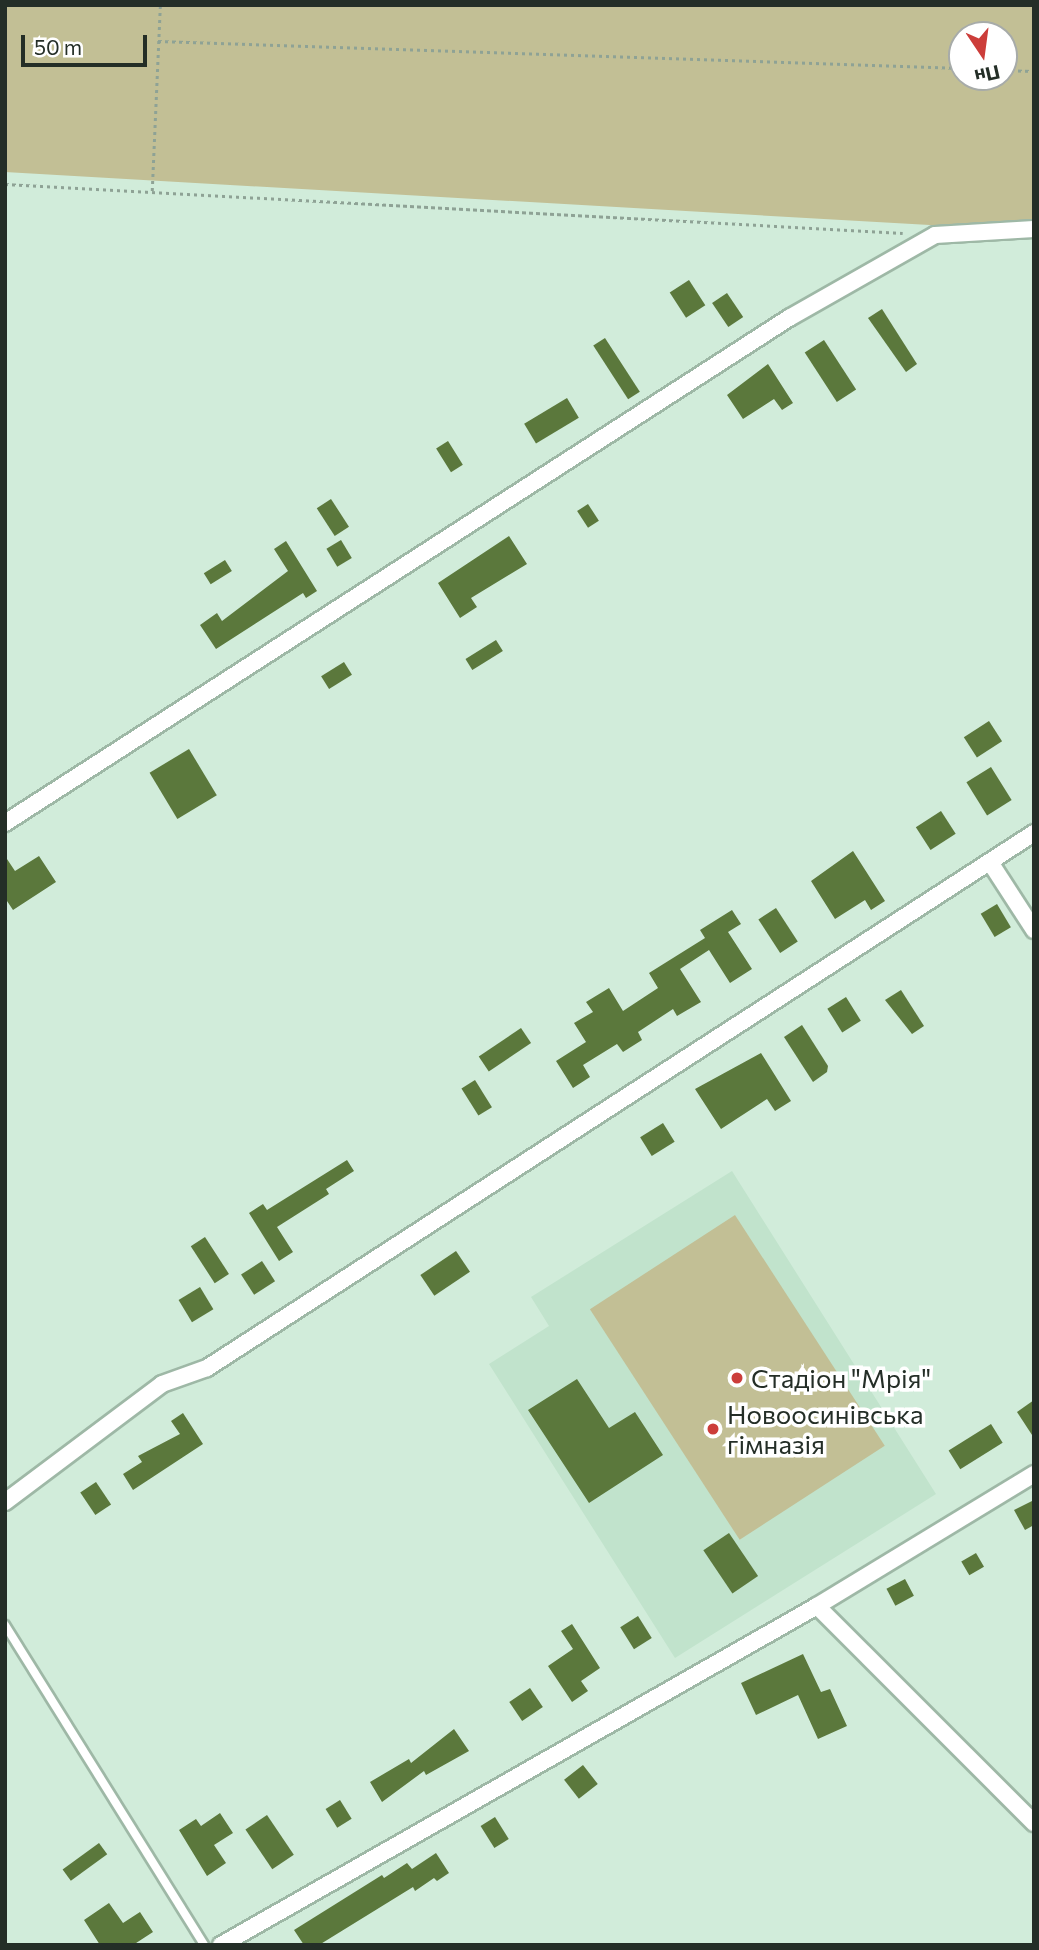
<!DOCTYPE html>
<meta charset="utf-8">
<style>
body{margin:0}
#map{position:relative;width:1039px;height:1950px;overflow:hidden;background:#d1ecda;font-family:Commissioner,sans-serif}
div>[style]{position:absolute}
.built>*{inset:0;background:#c1e3cc}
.green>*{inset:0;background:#c2bf95;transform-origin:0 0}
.building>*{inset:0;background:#5b783c;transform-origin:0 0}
.path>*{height:2.5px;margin-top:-1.25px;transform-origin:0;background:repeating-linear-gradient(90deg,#8ea295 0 3.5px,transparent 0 7px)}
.roads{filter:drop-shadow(2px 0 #9eb8a6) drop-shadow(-2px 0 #9eb8a6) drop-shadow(0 2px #9eb8a6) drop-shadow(0 -2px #9eb8a6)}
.lane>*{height:8px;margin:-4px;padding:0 4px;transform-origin:4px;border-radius:4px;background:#fff}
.street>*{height:16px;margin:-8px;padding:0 8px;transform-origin:8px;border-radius:8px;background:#fff}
.dots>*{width:19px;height:19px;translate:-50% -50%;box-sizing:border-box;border:4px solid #fff;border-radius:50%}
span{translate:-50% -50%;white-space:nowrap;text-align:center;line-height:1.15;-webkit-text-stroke:7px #fff;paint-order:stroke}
.poi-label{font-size:26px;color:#242e27}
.left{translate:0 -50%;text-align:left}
.frame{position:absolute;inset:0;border:7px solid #242e27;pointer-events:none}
.north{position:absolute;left:948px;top:21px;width:70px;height:70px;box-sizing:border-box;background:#fff;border:2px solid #a7aba9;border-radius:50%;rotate:167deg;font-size:19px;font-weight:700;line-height:28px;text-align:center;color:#242e27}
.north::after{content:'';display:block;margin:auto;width:24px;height:32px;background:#cc3d3a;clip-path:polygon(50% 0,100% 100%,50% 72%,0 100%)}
.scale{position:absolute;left:21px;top:35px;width:126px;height:32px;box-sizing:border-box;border:4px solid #242e27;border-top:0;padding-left:9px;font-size:21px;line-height:24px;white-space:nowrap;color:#242e27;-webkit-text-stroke:5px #fff;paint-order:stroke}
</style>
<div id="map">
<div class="built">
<div style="clip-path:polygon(732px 1171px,936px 1494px,675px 1658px,489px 1364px,549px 1326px,531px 1297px)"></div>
</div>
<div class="green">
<div style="clip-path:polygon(evenodd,5px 5px,1034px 5px,1034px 231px,5px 172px,5px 5px,962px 35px,1004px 35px,1004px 77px,962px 77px,962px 35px)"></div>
<div style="left:735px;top:1215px;width:275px;height:173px;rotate:57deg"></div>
</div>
<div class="building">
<div style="left:689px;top:280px;width:30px;height:23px;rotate:57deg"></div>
<div style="left:727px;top:293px;width:29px;height:18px;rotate:56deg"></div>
<div style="clip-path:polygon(882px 309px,917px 364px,906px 372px,868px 318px)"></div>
<div style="left:605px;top:338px;width:64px;height:14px;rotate:57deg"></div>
<div style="left:824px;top:340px;width:59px;height:23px;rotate:57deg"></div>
<div style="clip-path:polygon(768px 364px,793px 403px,782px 410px,774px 399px,743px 419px,727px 395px)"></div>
<div style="left:567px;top:398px;width:23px;height:50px;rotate:59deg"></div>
<div style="left:448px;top:441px;width:28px;height:14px;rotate:58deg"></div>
<div style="left:331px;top:499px;width:33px;height:17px;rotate:57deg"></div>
<div style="left:588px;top:504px;width:20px;height:13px;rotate:57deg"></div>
<div style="clip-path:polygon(509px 536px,527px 564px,471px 598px,477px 607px,460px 618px,438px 583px)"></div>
<div style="left:341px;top:540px;width:21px;height:17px;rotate:59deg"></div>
<div style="clip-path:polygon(286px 541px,317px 591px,306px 598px,303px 593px,216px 649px,200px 625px,217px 613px,222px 621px,288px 571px,274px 549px)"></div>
<div style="left:225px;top:560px;width:13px;height:25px;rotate:58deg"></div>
<div style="left:496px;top:640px;width:13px;height:36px;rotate:58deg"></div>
<div style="left:344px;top:662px;width:15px;height:27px;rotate:58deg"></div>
<div style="left:989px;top:721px;width:24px;height:30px;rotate:57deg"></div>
<div style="left:189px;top:749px;width:54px;height:46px;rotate:59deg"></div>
<div style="left:991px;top:767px;width:39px;height:29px;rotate:58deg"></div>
<div style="left:941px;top:811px;width:27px;height:30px;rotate:57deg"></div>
<div style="clip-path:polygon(853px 851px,885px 901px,871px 910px,865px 900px,835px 919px,811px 881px)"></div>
<div style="clip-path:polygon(5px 856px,15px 871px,39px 856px,56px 882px,13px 910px,5px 898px)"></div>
<div style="left:997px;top:904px;width:27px;height:19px;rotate:59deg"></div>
<div style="left:776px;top:908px;width:40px;height:21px;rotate:57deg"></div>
<div style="clip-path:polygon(732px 910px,741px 924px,728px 932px,752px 969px,730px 983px,709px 950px,680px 969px,701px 1002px,677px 1016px,673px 1009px,638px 1032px,642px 1040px,623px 1052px,617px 1044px,583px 1065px,590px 1077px,573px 1088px,556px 1061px,586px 1042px,574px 1023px,593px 1012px,586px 1002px,609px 988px,623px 1011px,658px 988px,649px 973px,705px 938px,700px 930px)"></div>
<div style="clip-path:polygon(901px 990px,924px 1026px,912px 1034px,885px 1000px)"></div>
<div style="left:846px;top:997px;width:28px;height:22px;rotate:58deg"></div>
<div style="clip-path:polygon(802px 1025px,828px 1066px,827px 1072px,813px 1082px,784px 1037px)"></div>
<div style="left:521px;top:1028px;width:18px;height:51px;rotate:56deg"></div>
<div style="clip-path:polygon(761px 1053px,791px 1101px,775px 1111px,767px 1099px,721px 1129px,695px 1089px)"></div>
<div style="left:475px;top:1080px;width:32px;height:16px;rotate:58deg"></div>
<div style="left:663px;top:1123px;width:22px;height:27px;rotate:58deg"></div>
<div style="clip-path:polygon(347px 1160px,354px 1171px,326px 1189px,329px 1194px,277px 1227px,293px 1252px,279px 1261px,249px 1213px,263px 1204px,267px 1210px)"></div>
<div style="left:205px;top:1237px;width:44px;height:17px;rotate:57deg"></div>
<div style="left:456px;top:1251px;width:25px;height:43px;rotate:56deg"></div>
<div style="left:262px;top:1261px;width:24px;height:25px;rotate:57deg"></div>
<div style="left:200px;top:1287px;width:26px;height:25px;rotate:59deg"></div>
<div style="clip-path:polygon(577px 1379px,609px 1428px,635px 1412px,663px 1455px,589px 1503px,528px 1410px)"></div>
<div style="clip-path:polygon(1034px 1400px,1034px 1438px,1017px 1412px)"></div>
<div style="clip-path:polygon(183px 1413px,203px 1444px,133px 1490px,123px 1474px,142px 1462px,138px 1456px,180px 1434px,171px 1421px)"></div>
<div style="left:991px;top:1424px;width:22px;height:50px;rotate:58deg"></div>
<div style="left:96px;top:1482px;width:27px;height:19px;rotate:56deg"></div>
<div style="clip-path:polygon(1034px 1500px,1034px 1525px,1025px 1530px,1014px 1510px)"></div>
<div style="left:729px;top:1533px;width:52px;height:31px;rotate:56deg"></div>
<div style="left:976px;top:1553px;width:16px;height:17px;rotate:60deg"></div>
<div style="left:905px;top:1579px;width:19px;height:21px;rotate:62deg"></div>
<div style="left:638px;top:1616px;width:26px;height:21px;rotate:58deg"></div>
<div style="clip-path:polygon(572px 1624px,600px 1668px,581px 1681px,588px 1691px,572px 1702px,548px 1666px,573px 1649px,561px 1631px)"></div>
<div style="clip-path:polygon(803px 1654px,821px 1692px,830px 1689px,847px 1726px,818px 1739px,798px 1695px,756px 1715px,741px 1683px)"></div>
<div style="left:530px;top:1688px;width:23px;height:25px;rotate:56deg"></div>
<div style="clip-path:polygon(454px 1729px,469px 1751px,426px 1775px,424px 1771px,382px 1802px,370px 1782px,409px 1759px,411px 1763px)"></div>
<div style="left:583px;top:1765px;width:24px;height:24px;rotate:52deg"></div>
<div style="left:340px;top:1800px;width:22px;height:17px;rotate:58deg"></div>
<div style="clip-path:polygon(220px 1813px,233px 1833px,214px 1845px,226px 1863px,207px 1876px,179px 1830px,196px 1819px,201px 1826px)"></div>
<div style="left:267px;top:1815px;width:48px;height:26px;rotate:56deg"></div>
<div style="left:495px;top:1817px;width:26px;height:17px;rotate:58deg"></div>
<div style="left:99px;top:1843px;width:14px;height:45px;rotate:54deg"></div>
<div style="clip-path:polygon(436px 1853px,449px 1873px,437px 1881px,434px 1878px,415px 1891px,413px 1887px,319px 1945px,304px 1945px,294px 1930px,382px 1875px,384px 1878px,407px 1863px,412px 1869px)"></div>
<div style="clip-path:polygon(109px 1903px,123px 1923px,140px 1912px,153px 1932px,133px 1945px,100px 1945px,84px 1920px)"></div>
</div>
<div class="path">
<div style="left:158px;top:41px;width:804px;rotate:1.92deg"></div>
<div style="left:1004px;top:70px;width:30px;rotate:2deg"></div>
<div style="left:5px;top:184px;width:899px;rotate:3.12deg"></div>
<div style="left:152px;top:191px;width:186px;rotate:-87.5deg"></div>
</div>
<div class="roads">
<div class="lane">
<div style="left:5px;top:1625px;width:377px;rotate:58.1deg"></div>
</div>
<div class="street">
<div style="left:5px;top:823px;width:933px;rotate:-32.79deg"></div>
<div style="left:789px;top:318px;width:168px;rotate:-29.6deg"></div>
<div style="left:935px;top:235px;width:99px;rotate:-3.5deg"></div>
<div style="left:990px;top:862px;width:81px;rotate:57.1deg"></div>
<div style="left:5px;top:1502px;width:196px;rotate:-36.9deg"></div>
<div style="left:162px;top:1384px;width:48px;rotate:-19.6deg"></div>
<div style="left:207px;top:1368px;width:985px;rotate:-32.9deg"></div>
<div style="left:817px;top:1606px;width:307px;rotate:45deg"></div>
<div style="left:221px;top:1945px;width:686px;rotate:-29.63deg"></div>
<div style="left:817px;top:1606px;width:254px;rotate:-31.3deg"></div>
</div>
</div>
<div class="dots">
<div style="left:737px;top:1378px;background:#cc3d3a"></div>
<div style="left:713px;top:1429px;background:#cc3d3a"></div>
</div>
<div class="poi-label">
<span class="left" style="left:751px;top:1378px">Стадіон "Мрія"</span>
<span class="left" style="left:727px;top:1429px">Новоосинівська<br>гімназія</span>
</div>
<div class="frame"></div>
<div class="north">Пн</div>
<div class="scale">50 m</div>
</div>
